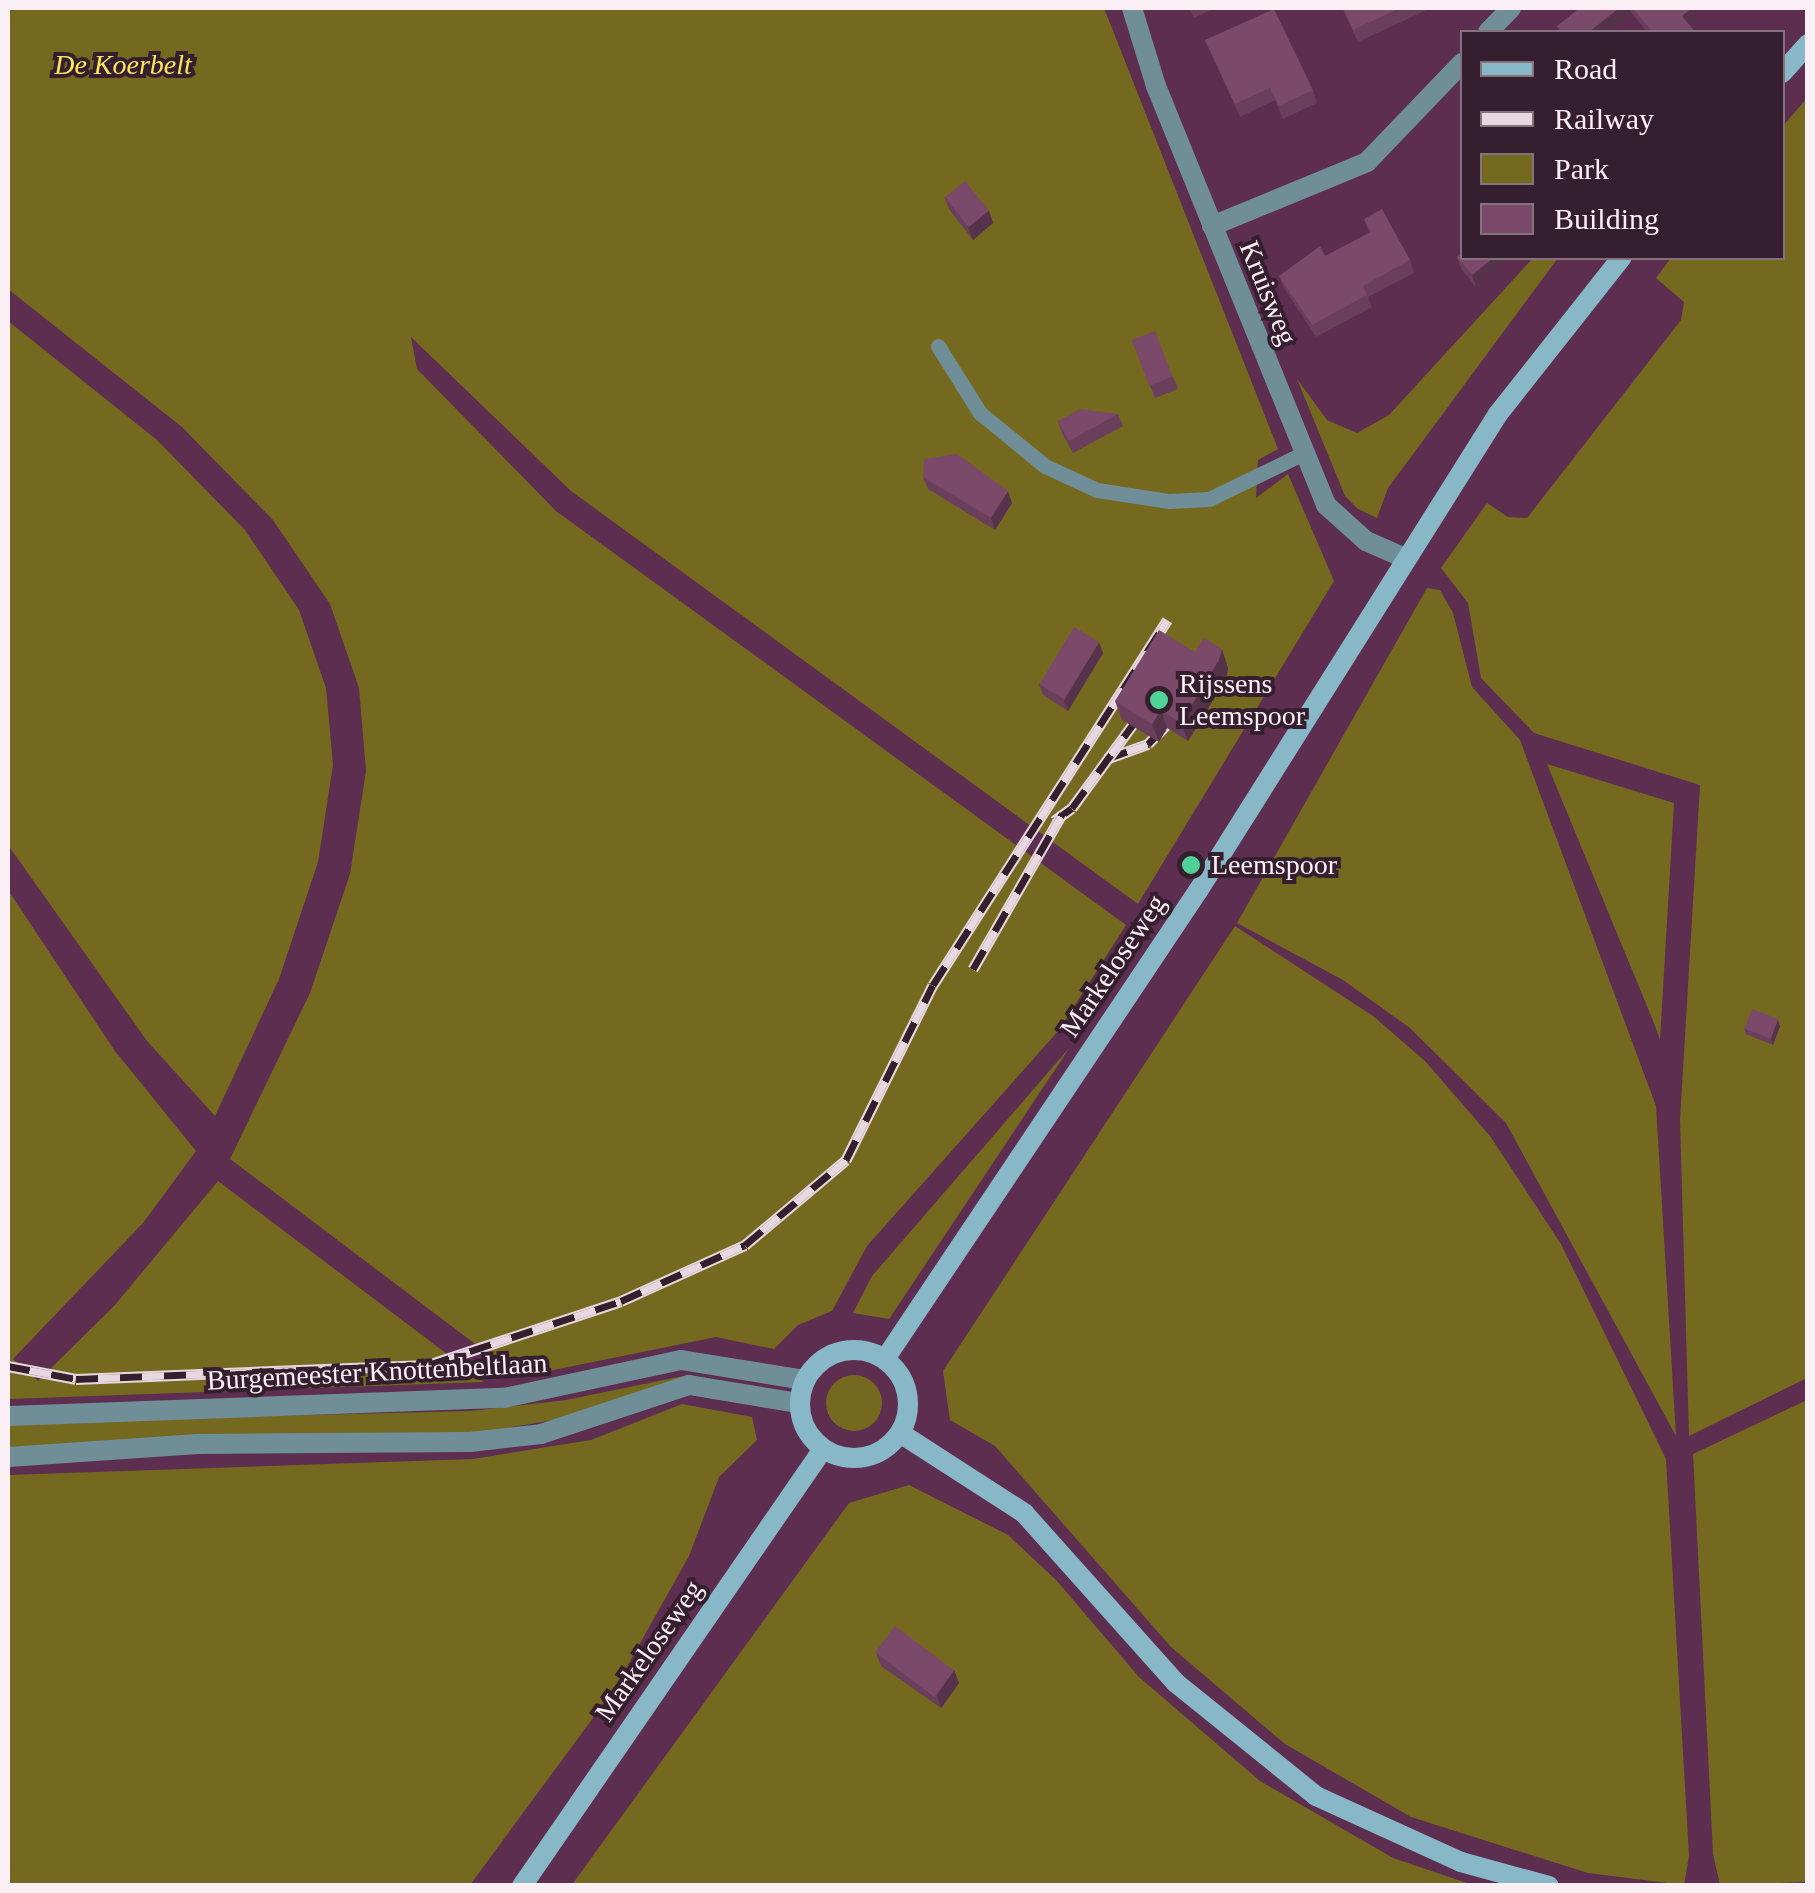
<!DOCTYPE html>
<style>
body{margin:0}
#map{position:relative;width:1815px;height:1893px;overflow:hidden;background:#5d2e4f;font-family:"Times New Roman",serif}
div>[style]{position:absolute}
.green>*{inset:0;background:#75691f}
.round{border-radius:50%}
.lane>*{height:15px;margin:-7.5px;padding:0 7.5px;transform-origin:7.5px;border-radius:7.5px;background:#708e98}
.street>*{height:20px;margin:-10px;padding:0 10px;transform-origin:10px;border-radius:10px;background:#708e98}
.secondary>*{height:20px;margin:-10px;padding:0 10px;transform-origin:10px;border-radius:10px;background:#88b8c8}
.secondary>.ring{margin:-10px;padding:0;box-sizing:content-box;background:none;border:20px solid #88b8c8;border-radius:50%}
.rail>*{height:11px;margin-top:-5.5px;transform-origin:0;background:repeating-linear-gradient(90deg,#351f2e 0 22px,#e7d7e1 0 44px);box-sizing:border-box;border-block:2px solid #e7d7e1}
.wall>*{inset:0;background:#6a3f5b}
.shaded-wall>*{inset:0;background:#56334a}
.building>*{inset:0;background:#7b496a;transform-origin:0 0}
.dots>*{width:28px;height:28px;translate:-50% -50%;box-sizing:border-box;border:5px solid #351f2e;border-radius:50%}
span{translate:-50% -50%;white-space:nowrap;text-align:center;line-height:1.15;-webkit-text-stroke:8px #351f2e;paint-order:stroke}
.park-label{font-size:28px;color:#fce659;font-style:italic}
.street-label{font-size:28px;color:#fbeff6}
.poi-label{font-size:28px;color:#fbeff6}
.left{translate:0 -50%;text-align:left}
.frame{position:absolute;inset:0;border:10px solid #fbeff6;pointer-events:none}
.legend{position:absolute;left:1460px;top:30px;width:325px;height:230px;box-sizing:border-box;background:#351f2e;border:2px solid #84727e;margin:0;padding:12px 18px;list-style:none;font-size:30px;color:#fbeff6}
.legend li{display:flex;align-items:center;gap:20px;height:50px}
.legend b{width:50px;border:2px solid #84727e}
</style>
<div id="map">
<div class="green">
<div style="clip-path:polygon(8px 8px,1104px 8px,1278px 449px,1258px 460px,1256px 498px,1288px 474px,1334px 581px,1138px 904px,571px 491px,411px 337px,417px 369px,556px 511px,1126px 925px,1059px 1030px,867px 1246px,832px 1311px,798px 1325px,774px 1349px,716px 1337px,519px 1377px,230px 1159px,310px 993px,350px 874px,366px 771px,359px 688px,330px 604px,273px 520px,182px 427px,8px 289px)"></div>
<div style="clip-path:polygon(1807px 98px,1807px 1378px,1689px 1436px,1680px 1120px,1700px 785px,1534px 733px,1481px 678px,1468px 603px,1441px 568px,1487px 503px,1508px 517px,1527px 518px,1681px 320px,1684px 302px,1656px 278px,1671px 258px,1782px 258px,1783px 126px)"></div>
<div style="clip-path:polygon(1533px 258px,1558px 258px,1388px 488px,1377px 518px,1358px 509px,1345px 496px,1297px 379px,1327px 420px,1357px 433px,1389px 415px)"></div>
<div style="clip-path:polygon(8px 321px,157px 440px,245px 530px,299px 610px,326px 688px,333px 765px,318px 862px,279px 979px,215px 1116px,147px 1041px,8px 845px)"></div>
<div style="clip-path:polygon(1427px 588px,1440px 590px,1453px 613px,1472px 687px,1520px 740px,1656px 1106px,1676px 1436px,1506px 1123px,1410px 1028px,1343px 980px,1237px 923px)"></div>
<div style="clip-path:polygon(1547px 764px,1674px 803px,1660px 1040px,1654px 1023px)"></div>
<div style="clip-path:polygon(8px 890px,115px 1051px,196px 1151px,143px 1223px,13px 1359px,38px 1381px,114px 1306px,218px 1181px,484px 1382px,8px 1399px)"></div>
<div style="clip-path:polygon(1235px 926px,1373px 1016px,1425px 1061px,1490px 1136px,1561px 1244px,1666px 1459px,1689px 1856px,1684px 1885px,1588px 1873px,1411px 1817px,1285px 1744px,1171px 1647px,995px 1446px,950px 1420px,943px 1371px)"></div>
<div style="clip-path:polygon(1070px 1047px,889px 1319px,853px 1313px,872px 1276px)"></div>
<div class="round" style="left:826px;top:1375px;width:56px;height:56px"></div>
<div style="clip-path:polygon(688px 1375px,583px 1415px,471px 1434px,8px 1447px,8px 1423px,470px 1411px,566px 1400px)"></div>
<div style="clip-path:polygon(1807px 1400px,1807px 1882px,1720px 1885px,1713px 1854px,1693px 1454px)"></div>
<div style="clip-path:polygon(682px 1404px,752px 1417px,757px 1440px,719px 1477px,689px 1556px,615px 1688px,470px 1885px,8px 1885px,8px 1475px,473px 1459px,591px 1440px)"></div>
<div style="clip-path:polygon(909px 1485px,1008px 1535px,1056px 1580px,1139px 1677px,1260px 1781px,1393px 1858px,1473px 1885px,571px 1886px,849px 1503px)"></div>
</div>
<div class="lane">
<div style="left:938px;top:346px;width:79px;rotate:57.9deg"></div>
<div style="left:980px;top:413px;width:84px;rotate:39.2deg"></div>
<div style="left:1045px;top:466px;width:57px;rotate:24.8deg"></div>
<div style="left:1097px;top:490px;width:73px;rotate:8.7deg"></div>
<div style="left:1169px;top:501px;width:40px;rotate:-2.9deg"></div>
<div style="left:1209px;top:499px;width:106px;rotate:-25.8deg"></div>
</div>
<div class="street">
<div style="left:1132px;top:8px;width:82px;rotate:72.9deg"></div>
<div style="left:1156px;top:86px;width:452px;rotate:67.9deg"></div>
<div style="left:1326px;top:505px;width:54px;rotate:42deg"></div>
<div style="left:1366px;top:541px;width:43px;rotate:23.6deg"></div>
<div style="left:1488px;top:32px;width:33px;rotate:-46deg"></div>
<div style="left:1212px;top:226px;width:168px;rotate:-22.4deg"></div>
<div style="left:1367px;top:162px;width:137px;rotate:-46.2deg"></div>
<div style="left:8px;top:1416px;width:496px;rotate:-2.1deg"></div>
<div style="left:504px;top:1398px;width:181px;rotate:-12.1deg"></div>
<div style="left:681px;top:1360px;width:126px;rotate:9.2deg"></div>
<div style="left:8px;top:1457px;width:190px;rotate:-3.9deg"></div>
<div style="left:198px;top:1444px;width:272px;rotate:-0.4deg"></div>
<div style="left:470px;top:1442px;width:71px;rotate:-6.4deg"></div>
<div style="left:541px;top:1434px;width:156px;rotate:-18.3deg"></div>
<div style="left:689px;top:1385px;width:110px;rotate:9.4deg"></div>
</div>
<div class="secondary">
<div style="left:1782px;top:73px;width:39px;rotate:-48deg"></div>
<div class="ring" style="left:800px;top:1350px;width:88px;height:88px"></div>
<div style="left:885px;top:1359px;width:563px;rotate:-56.23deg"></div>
<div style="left:1198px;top:891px;width:563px;rotate:-57.83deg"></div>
<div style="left:1498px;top:414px;width:199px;rotate:-51.7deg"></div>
<div style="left:900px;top:1433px;width:148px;rotate:32.8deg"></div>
<div style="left:1024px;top:1513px;width:228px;rotate:48.2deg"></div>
<div style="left:1176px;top:1683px;width:180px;rotate:38.9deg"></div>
<div style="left:1316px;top:1796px;width:159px;rotate:24.5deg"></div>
<div style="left:1461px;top:1862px;width:91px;rotate:15.3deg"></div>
<div style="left:522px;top:1886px;width:531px;rotate:-55.44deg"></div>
</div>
<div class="rail">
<div style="left:1106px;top:759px;width:45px;rotate:-19.7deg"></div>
<div style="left:1148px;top:744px;width:35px;rotate:-46deg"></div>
<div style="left:1054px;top:821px;width:22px;rotate:-36deg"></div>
<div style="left:1072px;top:808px;width:110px;rotate:-53.9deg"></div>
<div style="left:973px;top:969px;width:179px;rotate:-60.1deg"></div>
<div style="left:8px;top:1366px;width:69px;rotate:10.8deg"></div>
<div style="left:76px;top:1379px;width:352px;rotate:-2.3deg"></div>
<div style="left:428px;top:1365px;width:203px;rotate:-18.3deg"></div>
<div style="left:621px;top:1301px;width:136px;rotate:-24.3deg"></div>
<div style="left:745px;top:1245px;width:132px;rotate:-40.1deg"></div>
<div style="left:846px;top:1160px;width:195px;rotate:-63.6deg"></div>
<div style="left:933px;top:985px;width:434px;rotate:-57.3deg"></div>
</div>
<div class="wall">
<div style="clip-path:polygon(1189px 8px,1215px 8px,1194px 18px)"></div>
<div style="clip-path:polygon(1342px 8px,1431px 8px,1358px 42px)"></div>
<div style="clip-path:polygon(1580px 8px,1692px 8px,1697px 20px,1690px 25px,1695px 32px,1647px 32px,1632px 13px,1608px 32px,1559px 32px,1557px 26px)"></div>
<div style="clip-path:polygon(1205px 40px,1313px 90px,1317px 103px,1283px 119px,1275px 100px,1240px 117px)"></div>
<div style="clip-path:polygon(944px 197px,989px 211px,993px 223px,973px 240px,949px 209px)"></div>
<div style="clip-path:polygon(1364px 219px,1410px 260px,1414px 273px,1368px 297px,1372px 307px,1316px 337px,1284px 288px,1279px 276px,1325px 256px,1369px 233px)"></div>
<div style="clip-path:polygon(1457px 257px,1508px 261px,1476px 287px,1462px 270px)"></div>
<div style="clip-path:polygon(1132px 340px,1173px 377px,1178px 389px,1155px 398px)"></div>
<div style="clip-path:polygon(1118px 414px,1123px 426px,1073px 453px,1062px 433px,1058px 421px)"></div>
<div style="clip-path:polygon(923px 477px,1012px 503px,995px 530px,928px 489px)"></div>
<div style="clip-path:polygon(1195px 652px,1228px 668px,1226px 679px,1188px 741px,1167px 728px,1159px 742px,1122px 720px,1115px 701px)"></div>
<div style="clip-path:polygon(1103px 653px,1068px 711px,1043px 695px,1039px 684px)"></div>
<div style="clip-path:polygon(1780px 1026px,1773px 1045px,1746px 1034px,1744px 1028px)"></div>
<div style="clip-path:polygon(876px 1653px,959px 1683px,941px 1708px,881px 1666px)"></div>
</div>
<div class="shaded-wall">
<div style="clip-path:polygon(1619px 8px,1629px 8px,1632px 13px,1608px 32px,1589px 32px)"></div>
<div style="clip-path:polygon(1692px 8px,1697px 20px,1687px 28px,1682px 16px)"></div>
<div style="clip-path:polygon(989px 211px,993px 223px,973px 240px,968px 227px)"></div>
<div style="clip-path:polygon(1493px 258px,1506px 258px,1508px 261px,1476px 287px,1472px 275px)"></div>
<div style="clip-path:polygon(1008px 491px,1012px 503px,995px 530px,991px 518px)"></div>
<div style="clip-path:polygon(1099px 642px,1103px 653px,1068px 711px,1064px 701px)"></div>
<div style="clip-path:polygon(1222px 649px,1228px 668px,1226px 679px,1188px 741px,1181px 723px)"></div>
<div style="clip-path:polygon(1161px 710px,1167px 728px,1159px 742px,1152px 724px)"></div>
<div style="clip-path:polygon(1778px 1019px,1780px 1026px,1773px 1045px,1771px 1039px)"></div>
<div style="clip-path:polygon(954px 1670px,959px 1683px,941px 1708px,937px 1695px)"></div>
</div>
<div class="building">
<div style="clip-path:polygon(1343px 8px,1400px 8px,1353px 30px)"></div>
<div style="clip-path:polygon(1580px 8px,1619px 8px,1589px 32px,1562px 32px,1557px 26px)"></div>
<div style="clip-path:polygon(1632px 8px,1692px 8px,1682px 16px,1695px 32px,1653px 32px)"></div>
<div style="clip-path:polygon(1274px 9px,1313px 90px,1279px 106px,1270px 88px,1235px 104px,1205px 40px)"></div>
<div style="left:965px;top:181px;width:38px;height:26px;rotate:51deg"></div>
<div style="clip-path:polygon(1382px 209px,1410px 260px,1363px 286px,1367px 295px,1312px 325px,1279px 276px,1320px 246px,1325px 256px,1371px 232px,1364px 219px)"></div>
<div style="clip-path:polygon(1462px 253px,1462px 258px,1493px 258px,1472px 275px,1457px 257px)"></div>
<div style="left:1155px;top:331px;width:49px;height:25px;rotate:69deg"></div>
<div style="clip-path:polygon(1080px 409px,1118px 414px,1069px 441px,1058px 421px)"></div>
<div style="clip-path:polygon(957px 454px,1008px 491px,991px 518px,923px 477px,924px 459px)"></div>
<div style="left:1074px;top:627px;width:29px;height:67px;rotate:31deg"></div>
<div style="clip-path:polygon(1159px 630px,1195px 652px,1204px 638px,1222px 649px,1219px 660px,1181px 723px,1161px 710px,1152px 724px,1115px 701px)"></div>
<div style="left:1752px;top:1009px;width:28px;height:21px;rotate:21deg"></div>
<div style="left:895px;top:1626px;width:74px;height:33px;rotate:37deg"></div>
</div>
<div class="dots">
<div style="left:1159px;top:700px;background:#51d397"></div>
<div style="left:1191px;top:865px;background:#51d397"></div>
</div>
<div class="park-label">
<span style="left:123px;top:65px">De Koerbelt</span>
</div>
<div class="street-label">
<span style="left:1268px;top:293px;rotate:68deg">Kruisweg</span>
<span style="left:1113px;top:966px;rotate:-56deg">Markeloseweg</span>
<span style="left:377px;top:1372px;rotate:-3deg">Burgemeester Knottenbeltlaan</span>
<span style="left:649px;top:1651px;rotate:-55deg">Markeloseweg</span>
</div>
<div class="poi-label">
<span class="left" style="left:1179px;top:700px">Rijssens<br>Leemspoor</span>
<span class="left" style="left:1211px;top:865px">Leemspoor</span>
</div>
<div class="frame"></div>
<ul class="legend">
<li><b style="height:12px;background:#88b8c8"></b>Road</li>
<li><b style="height:12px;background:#e7d7e1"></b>Railway</li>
<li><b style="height:28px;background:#75691f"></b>Park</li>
<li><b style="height:28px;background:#7b496a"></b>Building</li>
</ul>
</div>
